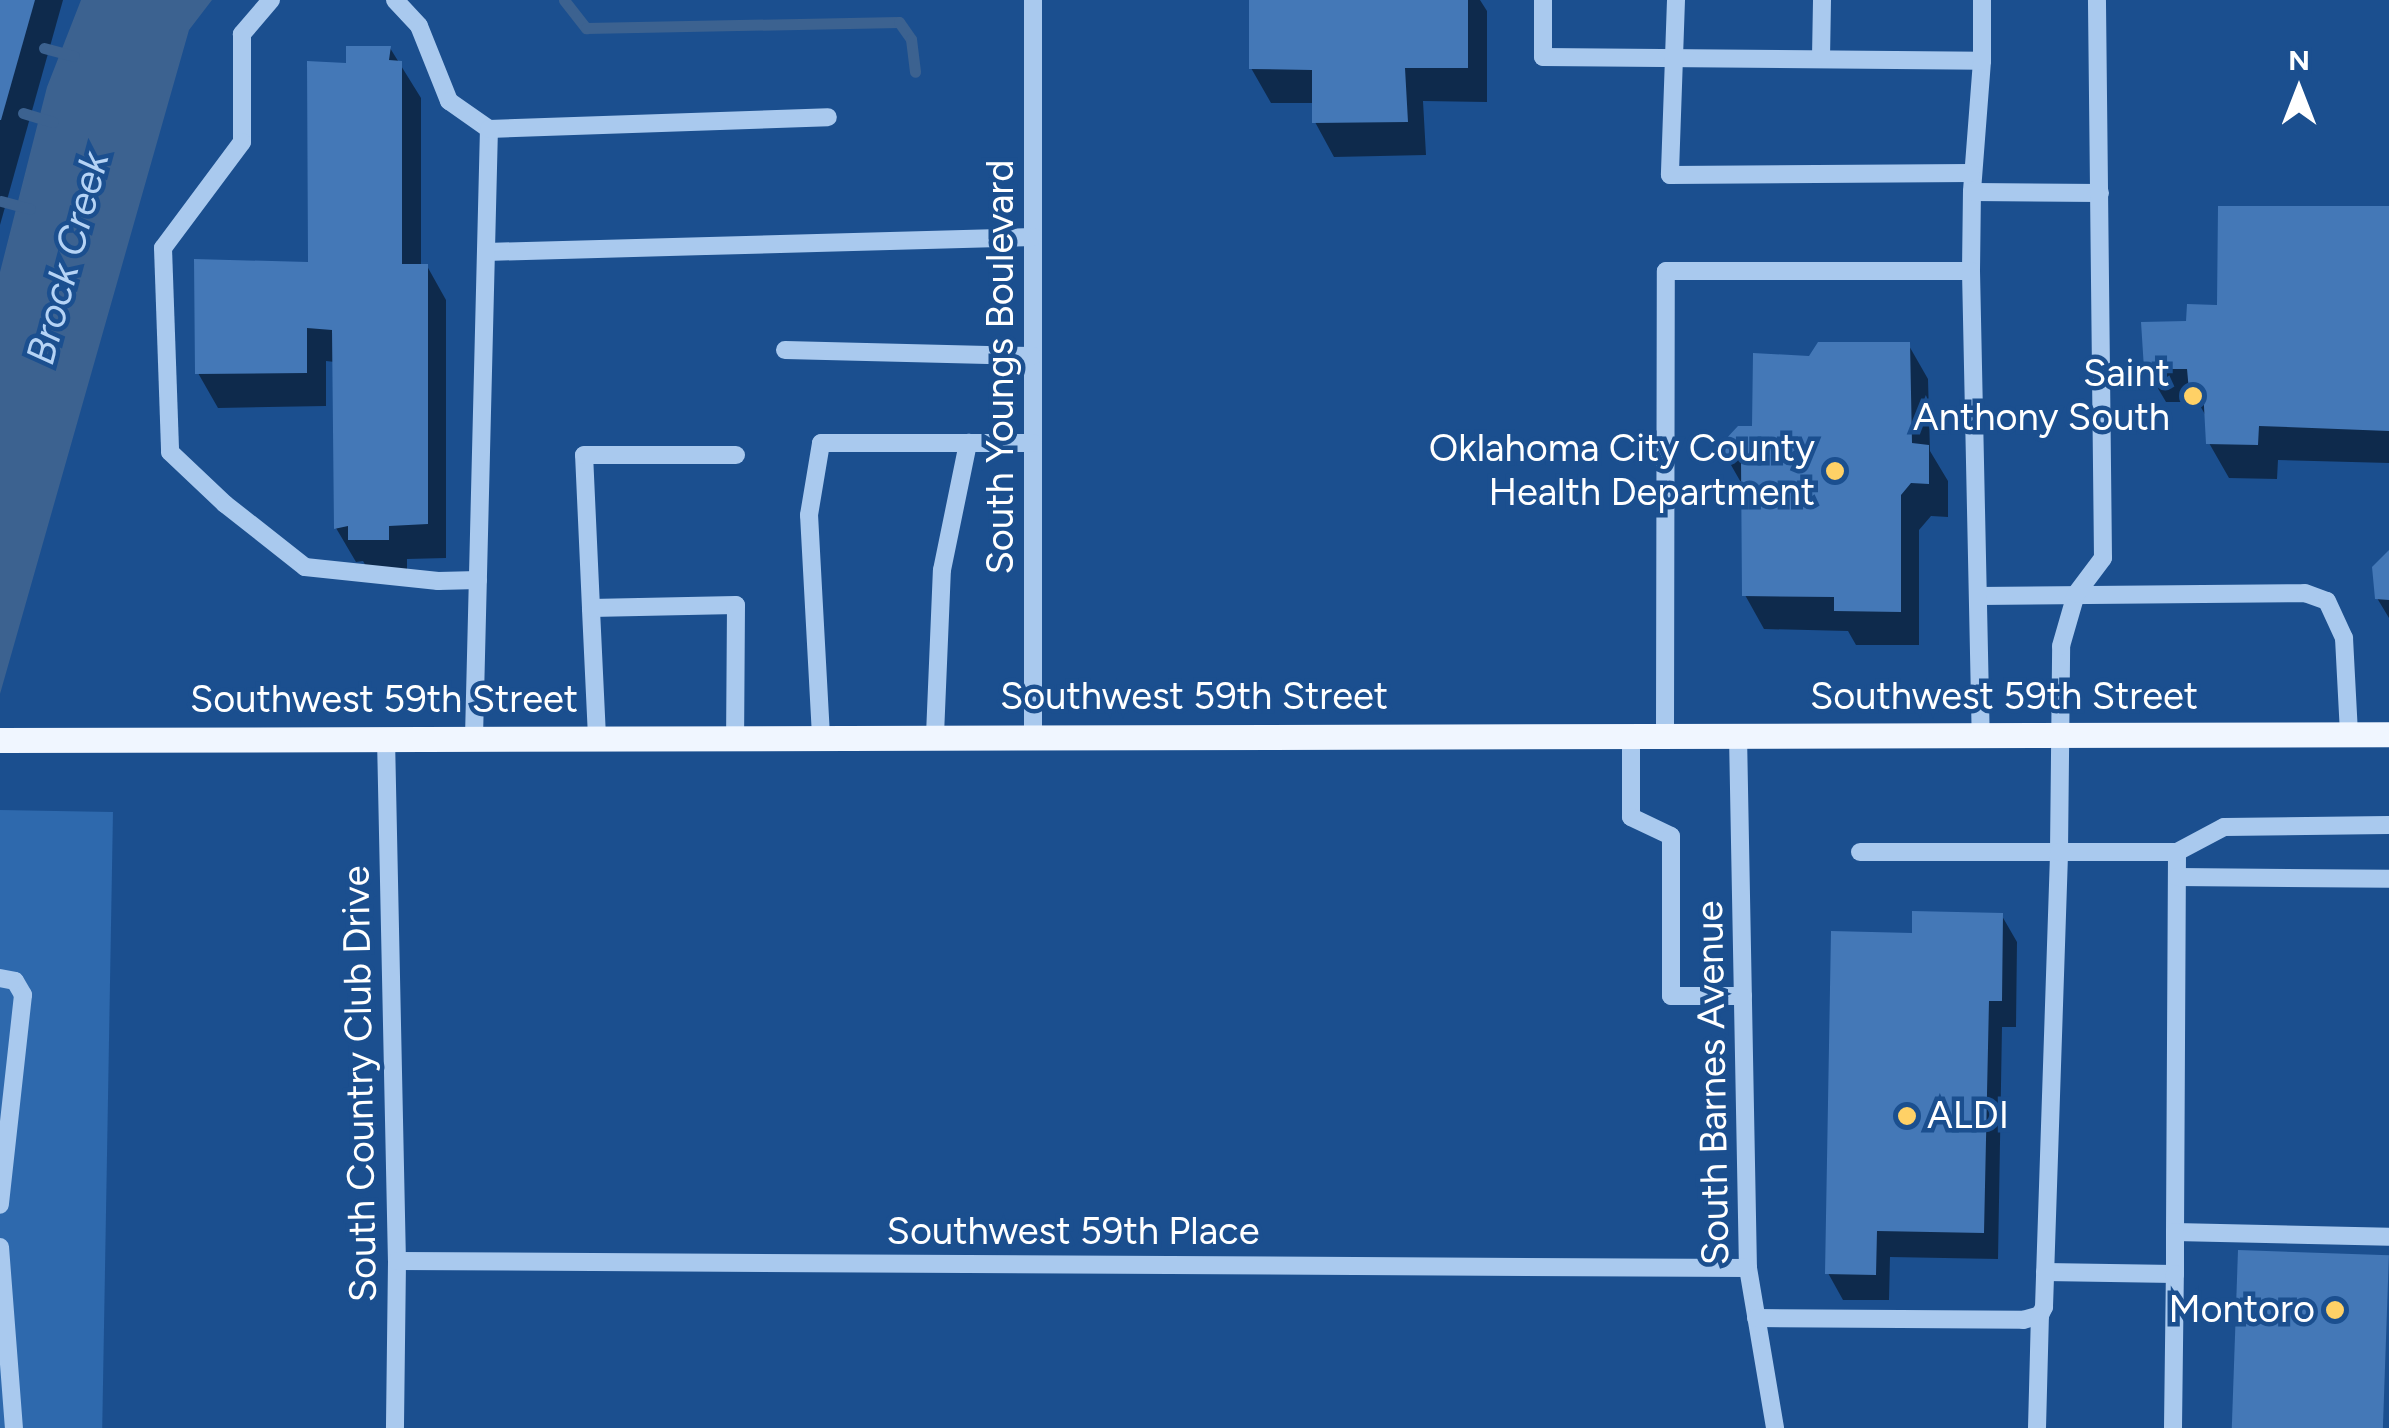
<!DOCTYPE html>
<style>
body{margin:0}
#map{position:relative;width:2389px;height:1428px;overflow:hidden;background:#1b4f8f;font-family:Figtree,sans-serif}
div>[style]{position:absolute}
.green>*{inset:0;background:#2e69ad;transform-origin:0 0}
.water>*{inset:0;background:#3c6290}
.shadow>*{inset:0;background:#0007}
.stream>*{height:11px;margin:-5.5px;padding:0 5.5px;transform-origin:5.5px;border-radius:5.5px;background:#3c6290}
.building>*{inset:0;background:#4478b7;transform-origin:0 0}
.minor>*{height:18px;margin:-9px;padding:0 9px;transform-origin:9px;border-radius:9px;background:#a9c9ee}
.major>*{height:25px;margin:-12.5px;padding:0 12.5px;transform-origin:12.5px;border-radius:12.5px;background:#f0f6ff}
.dots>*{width:28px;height:28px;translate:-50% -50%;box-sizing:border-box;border:5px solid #1b4f8f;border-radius:50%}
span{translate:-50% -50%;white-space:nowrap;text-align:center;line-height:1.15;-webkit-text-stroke:9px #1b4f8f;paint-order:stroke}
.street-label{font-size:38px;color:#fff}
.poi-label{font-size:38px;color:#fff}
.right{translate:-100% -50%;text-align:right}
.left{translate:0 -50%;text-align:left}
.water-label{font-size:40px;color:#b5d3f5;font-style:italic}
.north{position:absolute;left:2249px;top:40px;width:100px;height:100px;-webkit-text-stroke:8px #1b4f8f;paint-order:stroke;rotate:0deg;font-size:28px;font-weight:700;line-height:40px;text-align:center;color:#fff}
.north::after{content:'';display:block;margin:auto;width:35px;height:45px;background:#fff;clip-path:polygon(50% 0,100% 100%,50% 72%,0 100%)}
</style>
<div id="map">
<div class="green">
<div style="left:0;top:810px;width:113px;height:618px;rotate:1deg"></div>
</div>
<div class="water">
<div style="clip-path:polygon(81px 0,212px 0,189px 30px,0 694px,0 272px,47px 87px)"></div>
</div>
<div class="shadow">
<div style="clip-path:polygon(0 0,63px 0,0 225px)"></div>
<div style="clip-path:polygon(1251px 0,1480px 0,1487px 11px,1487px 102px,1423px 101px,1426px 155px,1334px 157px,1315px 122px,1315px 103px,1271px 103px,1251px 68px)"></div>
<div style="clip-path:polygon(390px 48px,421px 98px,421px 266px,427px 266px,446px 300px,446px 558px,407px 559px,407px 573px,370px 573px,363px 561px,356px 562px,336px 528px,335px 362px,326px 361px,326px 406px,218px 408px,198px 373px,311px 264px,349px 65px)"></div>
<div style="clip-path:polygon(2389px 208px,2389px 463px,2278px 460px,2277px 479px,2229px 478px,2209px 443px,2207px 418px,2198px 402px,2166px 402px,2146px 368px,2188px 323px)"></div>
<div style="clip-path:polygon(1908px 344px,1928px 379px,1930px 451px,1948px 481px,1948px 517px,1931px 516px,1919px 530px,1919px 645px,1856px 645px,1848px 631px,1764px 629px,1745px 595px,1743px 486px,1727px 458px,1811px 359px)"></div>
<div style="clip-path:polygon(2389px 553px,2389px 618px,2377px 598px)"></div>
<div style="clip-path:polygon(2002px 916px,2017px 942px,2016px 1027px,2002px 1027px,1998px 1259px,1890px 1257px,1889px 1300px,1843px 1300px,1828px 1273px,1915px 935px)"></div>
</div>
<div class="stream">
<div style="left:564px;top:0;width:36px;rotate:52deg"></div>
<div style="left:586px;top:28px;width:313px;rotate:-1.1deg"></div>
<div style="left:899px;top:22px;width:21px;rotate:55deg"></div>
<div style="left:911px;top:39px;width:33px;rotate:83deg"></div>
<div style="left:44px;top:48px;width:31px;rotate:15deg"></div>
<div style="left:23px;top:113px;width:31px;rotate:17deg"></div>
<div style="left:1px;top:201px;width:30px;rotate:15deg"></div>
</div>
<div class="building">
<div style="clip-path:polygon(0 0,35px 0,1px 120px,0 120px)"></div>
<div style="clip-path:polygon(1249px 0,1468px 0,1468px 68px,1405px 68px,1408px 122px,1312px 123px,1312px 70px,1249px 69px)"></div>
<div style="clip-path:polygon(346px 46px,391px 46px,389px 60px,402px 61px,402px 264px,428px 264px,428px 524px,389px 526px,389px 540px,348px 540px,348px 526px,334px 529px,332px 330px,307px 328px,307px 373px,195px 374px,194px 259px,308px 262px,307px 61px,346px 63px)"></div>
<div style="clip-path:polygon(2218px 206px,2389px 206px,2389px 431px,2259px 426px,2258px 445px,2206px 444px,2203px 388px,2189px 391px,2187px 369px,2144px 369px,2141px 322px,2186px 321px,2187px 304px,2217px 305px)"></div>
<div style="clip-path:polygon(1818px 342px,1910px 342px,1912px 443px,1929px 445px,1929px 484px,1911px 483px,1901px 495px,1901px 612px,1834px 611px,1834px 597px,1742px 596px,1741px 460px,1725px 459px,1724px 441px,1738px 426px,1752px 426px,1753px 353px,1809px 356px)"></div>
<div style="clip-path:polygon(2389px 550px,2389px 600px,2375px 599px,2372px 567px)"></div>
<div style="clip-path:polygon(1912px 911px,2003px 913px,2002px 1001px,1989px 1001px,1984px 1233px,1877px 1231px,1876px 1275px,1825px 1274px,1831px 931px,1912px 933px)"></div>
<div style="left:2238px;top:1250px;width:151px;height:178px;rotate:2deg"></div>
</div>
<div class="minor">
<div style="left:271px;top:0;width:45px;rotate:130.5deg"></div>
<div style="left:242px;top:34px;width:108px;rotate:90deg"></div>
<div style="left:242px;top:142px;width:132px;rotate:126.7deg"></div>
<div style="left:163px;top:248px;width:204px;rotate:88deg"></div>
<div style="left:170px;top:452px;width:76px;rotate:43.4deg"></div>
<div style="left:225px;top:504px;width:102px;rotate:38.2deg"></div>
<div style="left:305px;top:567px;width:134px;rotate:6deg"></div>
<div style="left:438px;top:581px;width:40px;rotate:-1.4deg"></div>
<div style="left:395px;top:0;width:35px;rotate:47deg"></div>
<div style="left:419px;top:26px;width:81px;rotate:68.2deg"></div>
<div style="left:449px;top:101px;width:49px;rotate:35deg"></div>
<div style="left:1033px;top:0;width:735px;rotate:90deg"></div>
<div style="left:1543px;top:0;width:57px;rotate:90deg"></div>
<div style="left:1543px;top:57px;width:439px;rotate:0.5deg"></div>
<div style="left:1982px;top:61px;width:131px;rotate:94.4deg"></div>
<div style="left:1676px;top:0;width:175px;rotate:92deg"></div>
<div style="left:1670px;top:175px;width:301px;rotate:-0.4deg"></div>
<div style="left:1982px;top:0;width:61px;rotate:90deg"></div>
<div style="left:1821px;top:58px;width:58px;rotate:-89deg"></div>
<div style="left:486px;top:252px;width:547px;rotate:-1.57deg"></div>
<div style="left:1971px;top:271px;width:79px;rotate:-89.3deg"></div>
<div style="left:1972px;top:192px;width:128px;rotate:0.4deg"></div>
<div style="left:785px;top:350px;width:248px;rotate:1.4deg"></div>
<div style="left:1978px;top:596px;width:327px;rotate:-0.5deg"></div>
<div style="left:2305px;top:593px;width:23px;rotate:20deg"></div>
<div style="left:2327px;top:601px;width:41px;rotate:65.3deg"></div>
<div style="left:2344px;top:638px;width:96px;rotate:87deg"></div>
<div style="left:591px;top:608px;width:153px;rotate:-92.6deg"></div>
<div style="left:584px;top:455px;width:152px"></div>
<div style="left:1631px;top:734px;width:83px;rotate:90deg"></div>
<div style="left:1631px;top:817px;width:44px;rotate:25.4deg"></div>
<div style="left:1671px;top:836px;width:160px;rotate:90deg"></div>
<div style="left:1671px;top:996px;width:72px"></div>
<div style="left:1665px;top:734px;width:463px;rotate:-89.9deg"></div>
<div style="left:1666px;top:271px;width:305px"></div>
<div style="left:1971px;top:271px;width:464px;rotate:88.8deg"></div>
<div style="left:935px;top:735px;width:165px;rotate:-87.6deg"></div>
<div style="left:942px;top:570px;width:130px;rotate:-78.4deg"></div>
<div style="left:1738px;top:735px;width:533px;rotate:88.93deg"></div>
<div style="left:1748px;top:1268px;width:162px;rotate:80.4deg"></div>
<div style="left:821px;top:736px;width:221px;rotate:-93.1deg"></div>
<div style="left:809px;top:515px;width:73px;rotate:-80.5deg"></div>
<div style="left:821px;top:443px;width:212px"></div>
<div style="left:474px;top:737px;width:608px;rotate:-88.59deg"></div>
<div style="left:489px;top:129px;width:339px;rotate:-2deg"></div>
<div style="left:597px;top:737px;width:129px;rotate:-92.7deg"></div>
<div style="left:591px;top:608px;width:145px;rotate:-1.2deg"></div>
<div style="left:736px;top:605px;width:131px;rotate:90.4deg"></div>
<div style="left:386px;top:738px;width:523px;rotate:88.8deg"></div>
<div style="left:397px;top:1261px;width:167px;rotate:90.7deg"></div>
<div style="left:2389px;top:825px;width:165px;rotate:179.3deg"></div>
<div style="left:2224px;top:827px;width:53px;rotate:152deg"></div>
<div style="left:2177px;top:852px;width:380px;rotate:90.3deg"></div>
<div style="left:2175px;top:1232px;width:214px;rotate:1.3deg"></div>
<div style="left:1860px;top:852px;width:199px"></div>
<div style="left:2059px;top:852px;width:206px;rotate:-89.4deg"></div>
<div style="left:2061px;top:646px;width:54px;rotate:-73.9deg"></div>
<div style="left:2076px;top:594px;width:45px;rotate:-53.1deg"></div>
<div style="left:2103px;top:558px;width:558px;rotate:-90.62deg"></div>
<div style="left:2177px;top:877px;width:212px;rotate:0.5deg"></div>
<div style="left:0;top:978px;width:15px;rotate:11deg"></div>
<div style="left:15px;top:981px;width:16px;rotate:60deg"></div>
<div style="left:23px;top:995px;width:211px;rotate:96.3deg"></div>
<div style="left:0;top:1247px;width:182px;rotate:85.6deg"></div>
<div style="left:397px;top:1261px;width:1351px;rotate:0.3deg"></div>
<div style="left:2045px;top:1272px;width:130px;rotate:0.9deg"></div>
<div style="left:2175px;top:1274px;width:42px;rotate:-90deg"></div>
<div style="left:1756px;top:1318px;width:267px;rotate:0.4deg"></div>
<div style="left:2023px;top:1320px;width:18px;rotate:-16deg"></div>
<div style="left:2040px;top:1315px;width:9px;rotate:-63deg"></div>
<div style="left:2044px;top:1307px;width:455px;rotate:-88.1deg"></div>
<div style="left:2059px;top:852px;width:118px"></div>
<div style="left:2037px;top:1428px;width:113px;rotate:-88.5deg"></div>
<div style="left:2173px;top:1428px;width:154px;rotate:-89.3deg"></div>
</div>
<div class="major">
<div style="left:0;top:740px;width:2389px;rotate:-0.14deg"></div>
</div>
<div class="dots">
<div style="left:2193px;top:396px;background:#ffd166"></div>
<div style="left:1835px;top:471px;background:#ffd166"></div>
<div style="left:1907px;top:1116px;background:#ffd166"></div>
<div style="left:2335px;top:1310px;background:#ffd166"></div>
</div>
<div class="street-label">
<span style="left:1001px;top:367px;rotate:-90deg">South Youngs Boulevard</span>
<span style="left:1194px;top:697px">Southwest 59th Street</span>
<span style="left:2004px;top:697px">Southwest 59th Street</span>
<span style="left:384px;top:700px">Southwest 59th Street</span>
<span style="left:1713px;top:1083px;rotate:-91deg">South Barnes Avenue</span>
<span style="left:360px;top:1084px;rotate:-91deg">South Country Club Drive</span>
<span style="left:1073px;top:1232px">Southwest 59th Place</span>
</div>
<div class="poi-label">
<span class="right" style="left:2170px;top:396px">Saint<br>Anthony South</span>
<span class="right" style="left:1815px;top:471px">Oklahoma City County<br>Health Department</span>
<span class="left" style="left:1927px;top:1116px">ALDI</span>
<span class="right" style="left:2315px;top:1310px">Montoro</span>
</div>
<div class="water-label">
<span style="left:67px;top:258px;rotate:-75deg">Brock Creek</span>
</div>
<div class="north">N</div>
</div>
